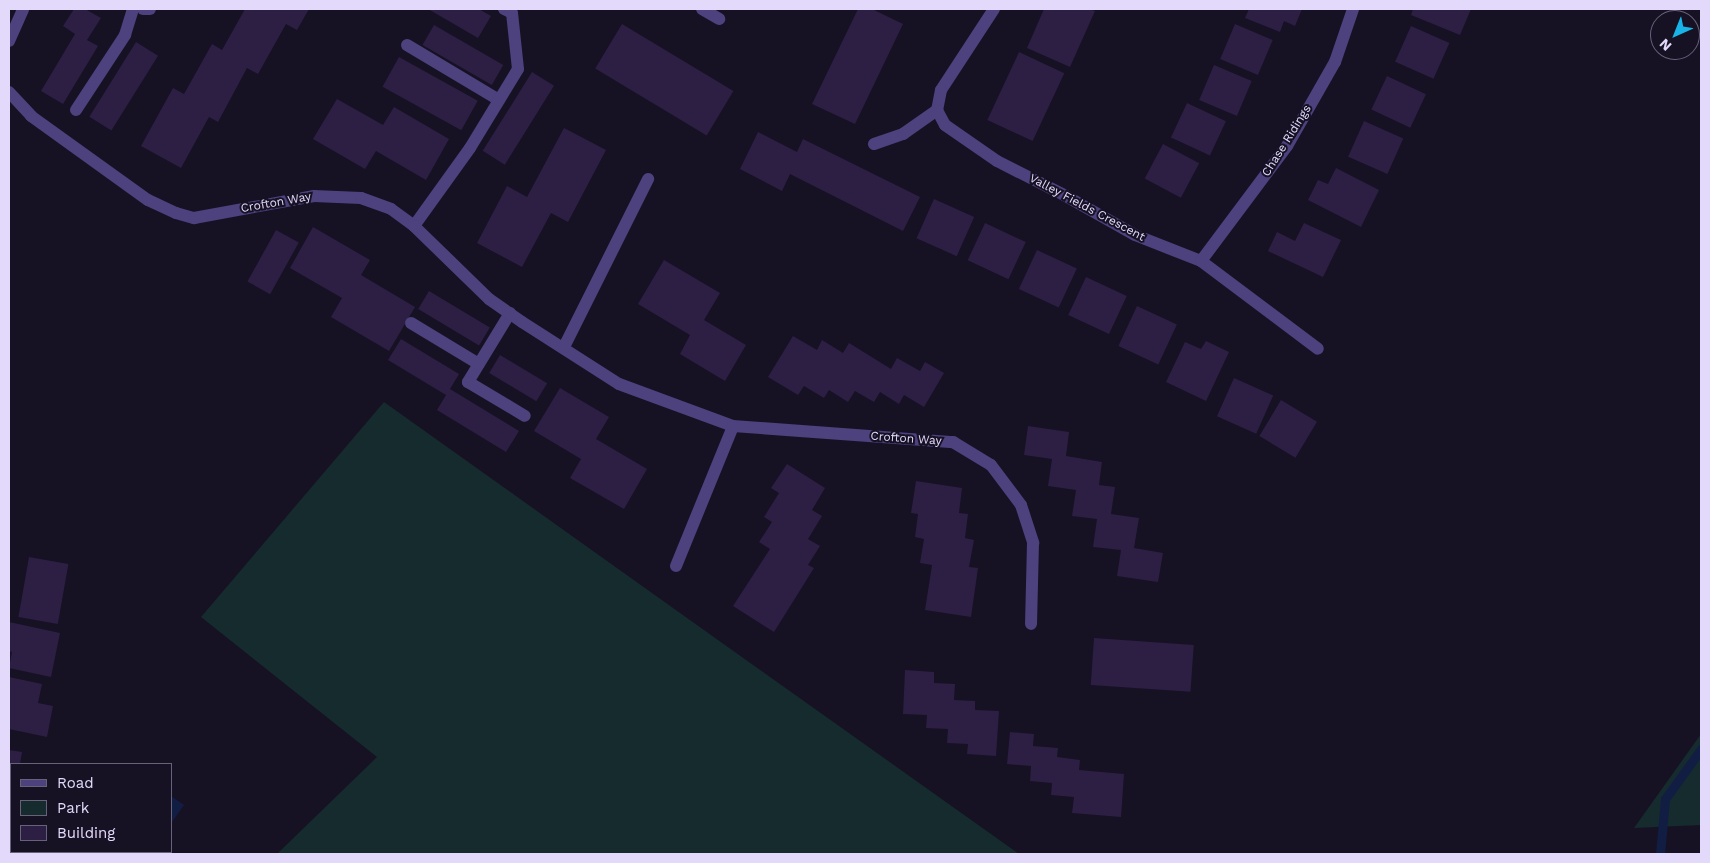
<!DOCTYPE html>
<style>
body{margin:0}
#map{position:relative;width:1710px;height:863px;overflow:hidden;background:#171124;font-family:"Work Sans",sans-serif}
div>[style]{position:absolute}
.green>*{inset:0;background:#152b2e}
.water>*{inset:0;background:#121d43}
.stream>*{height:9px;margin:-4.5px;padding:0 4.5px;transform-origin:4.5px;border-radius:4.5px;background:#121d43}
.building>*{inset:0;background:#2c1f43;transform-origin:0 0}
.service>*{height:12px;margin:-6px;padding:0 6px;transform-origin:6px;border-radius:6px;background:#4d417e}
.minor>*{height:12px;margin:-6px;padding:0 6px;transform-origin:6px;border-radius:6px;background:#4d417e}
span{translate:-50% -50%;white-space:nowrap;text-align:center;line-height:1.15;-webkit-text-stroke:4px #171124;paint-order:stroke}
.street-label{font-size:12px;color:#e2d9fb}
.frame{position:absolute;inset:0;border:10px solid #e2d9fb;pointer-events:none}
.legend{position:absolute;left:10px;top:763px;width:162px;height:90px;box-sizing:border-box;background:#171124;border:1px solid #68617a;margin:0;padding:6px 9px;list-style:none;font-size:15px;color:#e2d9fb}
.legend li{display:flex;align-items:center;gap:10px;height:25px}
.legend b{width:25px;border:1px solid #68617a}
.north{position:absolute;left:1650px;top:10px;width:50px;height:50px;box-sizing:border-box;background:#171124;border:1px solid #68617a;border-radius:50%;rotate:224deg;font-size:14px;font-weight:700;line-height:20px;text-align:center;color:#e2d9fb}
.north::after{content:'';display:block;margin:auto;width:18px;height:22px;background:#19b4e7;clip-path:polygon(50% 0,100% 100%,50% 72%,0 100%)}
</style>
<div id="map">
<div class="green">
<div style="clip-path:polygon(384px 402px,645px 588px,1019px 854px,277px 854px,377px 757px,201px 617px)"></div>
<div style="clip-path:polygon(1701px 734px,1701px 825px,1634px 828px)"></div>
</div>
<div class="water">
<div style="clip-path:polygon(171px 796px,184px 805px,172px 822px,171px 822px)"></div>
</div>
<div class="stream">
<div style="left:1660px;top:854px;width:55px;rotate:-84.8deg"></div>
<div style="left:1665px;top:799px;width:62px;rotate:-54.2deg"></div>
</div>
<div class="building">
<div style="clip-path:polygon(74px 9px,85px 9px,101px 18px,87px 40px,98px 46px,63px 104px,41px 91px,75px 34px,63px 26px)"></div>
<div style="clip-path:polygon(245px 9px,309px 9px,297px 30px,286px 24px,258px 74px,247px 68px,218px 122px,209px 117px,181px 168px,141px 146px,173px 88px,184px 94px,212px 44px,222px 50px)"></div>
<div style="clip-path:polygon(428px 9px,479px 9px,491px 16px,478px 38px)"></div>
<div style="clip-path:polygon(858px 9px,872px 9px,903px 24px,855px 124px,812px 104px)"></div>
<div style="clip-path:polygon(1044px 9px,1089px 9px,1095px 11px,1070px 67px,1027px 48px)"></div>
<div style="clip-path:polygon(1249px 9px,1302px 9px,1295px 26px,1284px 21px,1280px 32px,1245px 18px)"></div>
<div style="clip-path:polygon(1413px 9px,1471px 9px,1460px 35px,1411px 15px)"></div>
<div style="left:622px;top:24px;width:130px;height:52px;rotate:31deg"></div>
<div style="left:1235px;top:24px;width:41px;height:38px;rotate:23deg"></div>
<div style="left:434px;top:25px;width:80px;height:23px;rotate:30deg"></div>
<div style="left:1411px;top:26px;width:42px;height:39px;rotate:24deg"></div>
<div style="left:136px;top:42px;width:26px;height:88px;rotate:32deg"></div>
<div style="left:1019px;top:52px;width:50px;height:75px;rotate:25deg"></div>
<div style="left:399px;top:57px;width:90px;height:34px;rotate:29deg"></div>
<div style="left:1214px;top:65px;width:41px;height:38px;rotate:23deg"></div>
<div style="left:532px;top:72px;width:26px;height:93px;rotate:32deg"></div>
<div style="left:1387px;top:76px;width:43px;height:37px;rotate:25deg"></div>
<div style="clip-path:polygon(337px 99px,383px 125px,394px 107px,449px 139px,426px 180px,376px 151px,365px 169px,313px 139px)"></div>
<div style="left:1187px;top:103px;width:43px;height:38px;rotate:25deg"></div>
<div style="left:1364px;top:121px;width:43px;height:39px;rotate:24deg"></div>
<div style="clip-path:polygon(564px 128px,606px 150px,568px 222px,551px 213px,522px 267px,477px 243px,507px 186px,527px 197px)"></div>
<div style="clip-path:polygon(758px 132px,797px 152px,803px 139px,920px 197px,903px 231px,790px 174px,782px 191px,740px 169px)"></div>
<div style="left:1163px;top:144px;width:41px;height:39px;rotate:28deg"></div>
<div style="clip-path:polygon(1336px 168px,1379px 190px,1361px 227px,1308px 200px,1318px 180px,1328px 184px)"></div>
<div style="left:934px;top:199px;width:44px;height:43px;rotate:24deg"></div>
<div style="left:985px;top:223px;width:45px;height:41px;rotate:25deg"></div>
<div style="clip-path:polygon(1304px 223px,1341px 240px,1323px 277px,1268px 251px,1277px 232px,1295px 241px)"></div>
<div style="clip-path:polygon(313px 227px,370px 260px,361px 275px,415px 307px,389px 351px,331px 317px,342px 298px,290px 268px)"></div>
<div style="left:276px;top:230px;width:26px;height:59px;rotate:29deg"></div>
<div style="left:1037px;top:250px;width:44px;height:43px;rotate:25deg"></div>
<div style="clip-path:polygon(664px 260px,720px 293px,704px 320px,746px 345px,725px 381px,680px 354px,690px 335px,638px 304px)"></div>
<div style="left:1086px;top:277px;width:45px;height:42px;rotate:25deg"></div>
<div style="left:429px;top:291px;width:71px;height:21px;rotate:31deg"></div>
<div style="left:1137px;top:306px;width:44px;height:44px;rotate:25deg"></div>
<div style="clip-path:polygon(793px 336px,817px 350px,822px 340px,843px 353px,849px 343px,891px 369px,897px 358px,920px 371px,925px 362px,944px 373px,924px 407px,904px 395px,899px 404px,880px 392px,874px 402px,855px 391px,848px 402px,829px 390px,824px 398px,804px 386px,798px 395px,768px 377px)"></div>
<div style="clip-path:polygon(401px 339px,459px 374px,450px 389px,519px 431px,506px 452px,437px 410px,446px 395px,388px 360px)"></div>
<div style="clip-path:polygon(1206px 341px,1229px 352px,1206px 401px,1166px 382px,1185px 342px,1201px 349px)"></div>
<div style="left:500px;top:355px;width:55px;height:21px;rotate:31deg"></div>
<div style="left:1234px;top:378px;width:43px;height:42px;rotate:24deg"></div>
<div style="clip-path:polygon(560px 388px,609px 417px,596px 439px,647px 469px,624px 509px,570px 478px,581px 459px,534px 431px)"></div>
<div style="left:1281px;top:400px;width:42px;height:42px;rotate:31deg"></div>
<div style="clip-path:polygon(1028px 426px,1069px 432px,1066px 456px,1102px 462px,1099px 485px,1115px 487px,1111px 514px,1139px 518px,1134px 548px,1163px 553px,1158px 582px,1117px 576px,1121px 550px,1093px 547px,1097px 519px,1072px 516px,1076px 490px,1048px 486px,1052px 459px,1024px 455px)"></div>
<div style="clip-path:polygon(787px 464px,825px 488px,812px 510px,822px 516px,808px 539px,820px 546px,808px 565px,814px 568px,774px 632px,733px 606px,770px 549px,759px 542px,772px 522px,764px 517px,779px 493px,771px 488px)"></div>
<div style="clip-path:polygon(916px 481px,962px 488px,959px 513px,968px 514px,965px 538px,974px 540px,969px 567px,978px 568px,971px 617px,925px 610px,932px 565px,920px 563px,924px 539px,915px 537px,918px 514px,911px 513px)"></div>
<div style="left:29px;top:557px;width:40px;height:61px;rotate:10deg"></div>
<div style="clip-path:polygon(9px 622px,60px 633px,51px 677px,9px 668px,12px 652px,9px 651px)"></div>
<div style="left:1094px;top:638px;width:100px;height:47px;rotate:4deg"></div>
<div style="clip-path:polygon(905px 670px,934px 672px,934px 683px,955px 684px,954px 700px,975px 701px,975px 710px,999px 711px,996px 756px,967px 754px,968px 744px,947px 743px,948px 729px,926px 728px,927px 715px,903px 714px)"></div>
<div style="clip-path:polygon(9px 677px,42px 684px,38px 703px,53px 706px,47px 737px,9px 729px)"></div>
<div style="clip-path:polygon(1010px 732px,1034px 734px,1033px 746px,1058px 748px,1057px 757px,1080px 760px,1079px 770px,1124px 774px,1121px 817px,1072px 813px,1074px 797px,1051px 795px,1052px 783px,1030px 781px,1031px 766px,1007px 764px)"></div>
<div style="clip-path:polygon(9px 750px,22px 752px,20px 764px,11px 764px,11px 781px,9px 780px)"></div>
<div style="left:9px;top:786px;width:2px;height:45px;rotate:27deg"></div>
</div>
<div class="service">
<div style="left:407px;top:45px;width:107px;rotate:30.9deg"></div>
<div style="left:76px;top:110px;width:90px;rotate:-56.8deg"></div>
<div style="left:125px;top:35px;width:27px;rotate:-73deg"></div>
<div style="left:414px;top:226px;width:96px;rotate:-54.3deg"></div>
<div style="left:470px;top:148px;width:92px;rotate:-58.7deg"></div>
<div style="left:518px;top:69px;width:56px;rotate:-96.1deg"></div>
<div style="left:512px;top:13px;width:9px;rotate:-153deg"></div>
<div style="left:510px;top:313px;width:81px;rotate:121.3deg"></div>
<div style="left:468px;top:382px;width:66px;rotate:30.8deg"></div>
<div style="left:411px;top:323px;width:79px;rotate:31.1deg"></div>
</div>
<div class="minor">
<div style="left:143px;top:9px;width:7px"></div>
<div style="left:702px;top:9px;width:20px;rotate:30deg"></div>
<div style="left:994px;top:9px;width:97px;rotate:123.2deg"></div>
<div style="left:941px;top:90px;width:20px;rotate:101deg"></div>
<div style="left:937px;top:110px;width:17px;rotate:62deg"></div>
<div style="left:945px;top:125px;width:63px;rotate:34.7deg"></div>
<div style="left:997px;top:161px;width:75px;rotate:26.9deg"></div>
<div style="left:1064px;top:195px;width:81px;rotate:29.4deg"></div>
<div style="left:1135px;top:235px;width:71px;rotate:21.5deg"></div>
<div style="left:1201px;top:261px;width:146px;rotate:36.9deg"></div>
<div style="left:9px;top:41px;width:35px;rotate:-66deg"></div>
<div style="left:9px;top:92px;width:33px;rotate:47deg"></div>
<div style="left:31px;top:116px;width:144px;rotate:35.7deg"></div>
<div style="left:148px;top:200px;width:31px;rotate:25deg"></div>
<div style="left:176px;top:213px;width:19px;rotate:16deg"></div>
<div style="left:194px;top:218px;width:122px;rotate:-10.4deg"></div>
<div style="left:314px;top:196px;width:47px;rotate:2.4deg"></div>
<div style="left:361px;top:198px;width:32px;rotate:20deg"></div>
<div style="left:391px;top:209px;width:29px;rotate:36deg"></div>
<div style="left:414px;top:226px;width:105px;rotate:44.2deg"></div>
<div style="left:489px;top:299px;width:40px;rotate:34.9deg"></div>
<div style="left:522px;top:322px;width:115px;rotate:32.6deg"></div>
<div style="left:619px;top:384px;width:121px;rotate:20.2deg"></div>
<div style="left:733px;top:426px;width:221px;rotate:4.2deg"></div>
<div style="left:953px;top:442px;width:44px;rotate:31.2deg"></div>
<div style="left:991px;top:465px;width:50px;rotate:53.1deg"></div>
<div style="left:1021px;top:505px;width:40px;rotate:72deg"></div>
<div style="left:1033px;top:543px;width:81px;rotate:91.4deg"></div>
<div style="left:874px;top:144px;width:31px;rotate:-19deg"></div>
<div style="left:903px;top:134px;width:42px;rotate:-35.2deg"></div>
<div style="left:1201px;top:261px;width:144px;rotate:-53.2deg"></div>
<div style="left:1287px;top:146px;width:97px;rotate:-60.3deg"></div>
<div style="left:1335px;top:62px;width:56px;rotate:-71.2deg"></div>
<div style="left:564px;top:347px;width:188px;rotate:-63.4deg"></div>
<div style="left:676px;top:566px;width:151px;rotate:-67.8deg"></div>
</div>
<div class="street-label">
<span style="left:1287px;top:141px;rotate:-58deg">Chase Ridings</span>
<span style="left:276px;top:203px;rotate:-10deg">Crofton Way</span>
<span style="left:1087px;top:208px;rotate:28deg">Valley Fields Crescent</span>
<span style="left:906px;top:439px;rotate:4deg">Crofton Way</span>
</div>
<div class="frame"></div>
<ul class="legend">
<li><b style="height:6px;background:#4d417e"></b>Road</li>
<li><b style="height:14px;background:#152b2e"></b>Park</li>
<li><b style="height:14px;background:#2c1f43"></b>Building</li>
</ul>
<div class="north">N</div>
</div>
